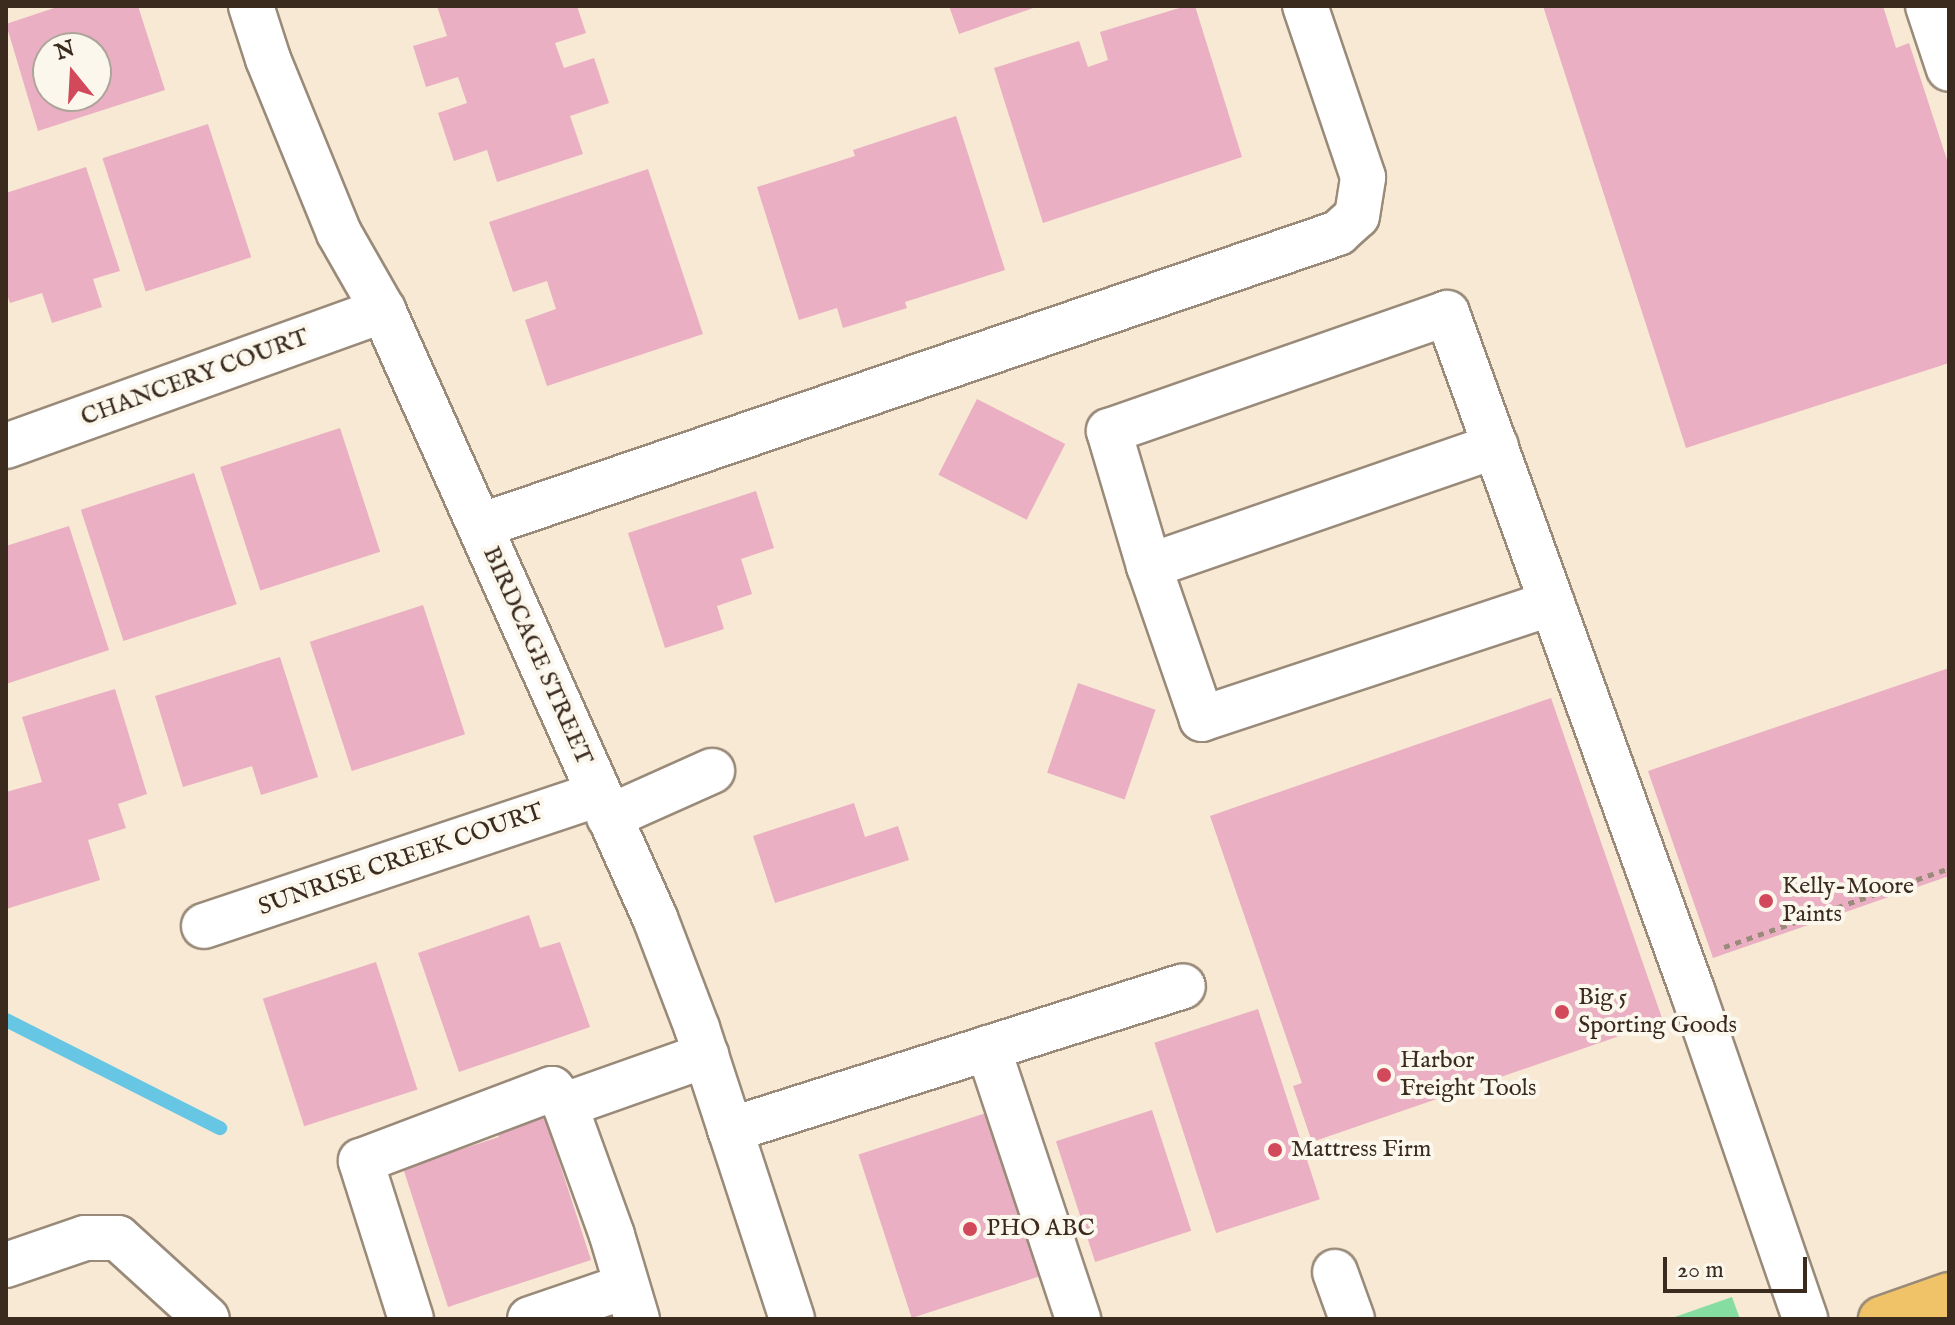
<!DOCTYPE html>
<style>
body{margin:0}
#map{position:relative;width:1955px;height:1325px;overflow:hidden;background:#f7e9d4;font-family:"IM FELL English",serif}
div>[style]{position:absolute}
.green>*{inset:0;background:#86dda1}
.stream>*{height:14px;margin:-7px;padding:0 7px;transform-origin:7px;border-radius:7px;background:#66c6e4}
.building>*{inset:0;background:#eaafc2;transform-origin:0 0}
.path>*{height:5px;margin-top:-2.5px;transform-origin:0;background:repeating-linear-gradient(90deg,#998a79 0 6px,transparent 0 12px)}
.roads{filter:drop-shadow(2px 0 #998a79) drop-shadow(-2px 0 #998a79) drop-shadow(0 2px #998a79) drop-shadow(0 -2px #998a79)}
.minor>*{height:44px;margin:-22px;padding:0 22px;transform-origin:22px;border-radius:22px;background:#fff}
.major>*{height:44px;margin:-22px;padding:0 22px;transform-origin:22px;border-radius:22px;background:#f1c369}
.dots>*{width:22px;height:22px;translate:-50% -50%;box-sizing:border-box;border:4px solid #fbf7ec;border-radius:50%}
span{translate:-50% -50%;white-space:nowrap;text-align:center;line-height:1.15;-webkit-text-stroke:8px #fbf7ec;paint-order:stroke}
.street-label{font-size:24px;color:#3b2a1e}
.poi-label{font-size:24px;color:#3b2a1e}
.left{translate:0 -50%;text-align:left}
.frame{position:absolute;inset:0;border:8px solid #3b2a1e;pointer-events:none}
.north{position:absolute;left:32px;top:32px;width:80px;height:80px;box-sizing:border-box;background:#fbf7ec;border:2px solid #aea59a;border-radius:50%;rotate:342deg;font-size:22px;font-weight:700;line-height:32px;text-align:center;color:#3b2a1e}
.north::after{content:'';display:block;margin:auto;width:28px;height:36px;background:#d1495b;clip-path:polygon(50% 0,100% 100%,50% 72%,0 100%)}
.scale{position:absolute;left:1663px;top:1257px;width:144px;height:36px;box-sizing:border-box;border:4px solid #3b2a1e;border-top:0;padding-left:10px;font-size:24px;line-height:28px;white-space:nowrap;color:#3b2a1e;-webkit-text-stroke:6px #fbf7ec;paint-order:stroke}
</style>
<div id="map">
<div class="green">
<div style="clip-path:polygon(1732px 1297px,1740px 1319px,1669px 1319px)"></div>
</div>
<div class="stream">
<div style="left:6px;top:1020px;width:240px;rotate:26.8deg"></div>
</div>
<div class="building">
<div style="clip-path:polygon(evenodd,60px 6px,138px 6px,165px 90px,38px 131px,6px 24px,60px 6px,48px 48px,96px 48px,96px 96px,48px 96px,48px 48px)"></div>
<div style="clip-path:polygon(437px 6px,577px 6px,586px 33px,555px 43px,564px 68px,594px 58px,609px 103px,570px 116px,583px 154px,497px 182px,487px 150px,454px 161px,438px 113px,467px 103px,458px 77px,426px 87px,413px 46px,447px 36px)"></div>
<div style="clip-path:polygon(949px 6px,1039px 6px,959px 34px)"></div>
<div style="clip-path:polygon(1186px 6px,1195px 6px,1242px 157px,1043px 223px,994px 68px,1079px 41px,1088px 67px,1108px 60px,1100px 32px)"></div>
<div style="clip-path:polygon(1543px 6px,1883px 6px,1896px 48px,1909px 43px,1949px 166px,1949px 363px,1686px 448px)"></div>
<div style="clip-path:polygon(956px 116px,1005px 270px,905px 302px,907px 308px,843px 328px,837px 308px,799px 320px,757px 187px,855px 156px,853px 150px)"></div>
<div style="left:208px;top:124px;width:140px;height:111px;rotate:72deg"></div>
<div style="clip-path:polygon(86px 167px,120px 271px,93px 279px,102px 307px,52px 323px,42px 293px,10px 303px,6px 292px,6px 193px)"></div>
<div style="clip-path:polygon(648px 169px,703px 334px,547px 386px,525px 320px,556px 309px,547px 281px,513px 292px,489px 222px)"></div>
<div style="left:977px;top:399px;width:99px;height:85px;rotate:27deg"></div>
<div style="left:340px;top:428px;width:130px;height:126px;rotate:72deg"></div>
<div style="left:194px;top:473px;width:138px;height:119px;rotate:72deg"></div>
<div style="clip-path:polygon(756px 491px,774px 548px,741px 559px,752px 594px,717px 606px,724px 629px,665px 648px,628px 533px)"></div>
<div style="clip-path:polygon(69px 526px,109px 650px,6px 684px,6px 546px)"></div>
<div style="left:423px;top:605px;width:136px;height:119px;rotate:72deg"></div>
<div style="clip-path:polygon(280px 657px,318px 777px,261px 795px,252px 766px,183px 787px,155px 696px)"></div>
<div style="clip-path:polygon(1949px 668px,1949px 876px,1713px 958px,1648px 771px)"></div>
<div style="left:1078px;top:683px;width:82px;height:95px;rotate:19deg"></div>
<div style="clip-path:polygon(115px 689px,147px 794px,118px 804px,126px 828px,88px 840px,100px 880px,6px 909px,6px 792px,42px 782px,22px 717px)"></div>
<div style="clip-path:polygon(1551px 698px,1663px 1021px,1312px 1142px,1293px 1086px,1302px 1083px,1210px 816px)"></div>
<div style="clip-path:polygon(854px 803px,865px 837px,898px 826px,909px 860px,775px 903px,753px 836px)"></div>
<div style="clip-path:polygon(529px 915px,540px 948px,560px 942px,590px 1027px,459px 1072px,418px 953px)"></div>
<div style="left:376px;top:962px;width:134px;height:119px;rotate:72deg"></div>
<div style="left:1258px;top:1009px;width:200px;height:109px;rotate:72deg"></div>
<div style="left:1152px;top:1110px;width:127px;height:101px;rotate:72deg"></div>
<div style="clip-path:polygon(543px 1112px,591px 1260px,448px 1307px,403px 1168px,499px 1137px,495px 1127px)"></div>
<div style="left:986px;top:1113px;width:172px;height:134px;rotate:72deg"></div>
</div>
<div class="path">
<div style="left:1724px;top:947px;width:238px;rotate:-19.3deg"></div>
</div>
<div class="roads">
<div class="minor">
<div style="left:251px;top:6px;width:56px;rotate:72.2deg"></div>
<div style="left:268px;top:59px;width:188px;rotate:67.8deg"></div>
<div style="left:339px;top:233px;width:89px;rotate:60.3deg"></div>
<div style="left:383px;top:310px;width:666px;rotate:65.9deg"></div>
<div style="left:655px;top:918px;width:118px;rotate:69.1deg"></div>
<div style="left:697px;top:1028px;width:306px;rotate:71.9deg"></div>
<div style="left:1928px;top:6px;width:66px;rotate:71.6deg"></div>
<div style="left:6px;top:446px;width:401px;rotate:-19.8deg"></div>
<div style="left:480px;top:526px;width:907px;rotate:-18.85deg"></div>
<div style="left:1338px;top:233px;width:25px;rotate:-42deg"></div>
<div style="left:1357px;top:216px;width:39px;rotate:-81deg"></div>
<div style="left:1363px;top:177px;width:181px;rotate:-108.7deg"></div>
<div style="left:1149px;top:566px;width:367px;rotate:-19.1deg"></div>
<div style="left:1552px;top:603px;width:369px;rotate:161.7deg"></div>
<div style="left:1202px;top:719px;width:162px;rotate:-109.1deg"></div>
<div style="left:1149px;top:566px;width:141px;rotate:-106.5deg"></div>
<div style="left:1109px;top:431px;width:358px;rotate:-19.2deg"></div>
<div style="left:1447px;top:313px;width:723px;rotate:70.11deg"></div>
<div style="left:1693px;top:993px;width:345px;rotate:71deg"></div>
<div style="left:609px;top:817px;width:113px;rotate:-24.1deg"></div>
<div style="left:204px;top:926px;width:416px;rotate:-18.5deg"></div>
<div style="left:988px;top:1048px;width:286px;rotate:71.6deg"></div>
<div style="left:730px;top:1130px;width:475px;rotate:-17.6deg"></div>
<div style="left:6px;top:1265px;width:83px;rotate:-18.9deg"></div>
<div style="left:85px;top:1238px;width:33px"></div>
<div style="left:118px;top:1238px;width:120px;rotate:42.3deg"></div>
<div style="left:1335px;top:1272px;width:50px;rotate:70.1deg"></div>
<div style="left:411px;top:1319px;width:166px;rotate:-107.6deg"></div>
<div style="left:361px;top:1161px;width:204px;rotate:-20.7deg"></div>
<div style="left:552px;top:1089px;width:21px;rotate:51deg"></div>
<div style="left:530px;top:1319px;width:102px;rotate:-18.8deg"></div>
<div style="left:637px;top:1319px;width:88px;rotate:-106.6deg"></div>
<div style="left:612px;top:1235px;width:138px;rotate:-109.9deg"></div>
<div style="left:565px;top:1105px;width:150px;rotate:-19.5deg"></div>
</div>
<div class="major">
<div style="left:1881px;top:1319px;width:72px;rotate:-19.4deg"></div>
</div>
</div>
<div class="dots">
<div style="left:1766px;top:901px;background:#d1495b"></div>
<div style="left:1562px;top:1012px;background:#d1495b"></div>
<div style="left:1384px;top:1075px;background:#d1495b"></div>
<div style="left:1275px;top:1150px;background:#d1495b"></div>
<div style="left:970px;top:1229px;background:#d1495b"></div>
</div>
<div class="street-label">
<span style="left:195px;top:378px;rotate:-20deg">CHANCERY COURT</span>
<span style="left:537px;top:656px;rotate:66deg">BIRDCAGE STREET</span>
<span style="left:401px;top:860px;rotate:-19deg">SUNRISE CREEK COURT</span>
</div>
<div class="poi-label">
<span class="left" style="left:1782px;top:901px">Kelly-Moore<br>Paints</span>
<span class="left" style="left:1578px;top:1012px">Big 5<br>Sporting Goods</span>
<span class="left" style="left:1400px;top:1075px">Harbor<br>Freight Tools</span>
<span class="left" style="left:1291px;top:1150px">Mattress Firm</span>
<span class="left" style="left:986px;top:1229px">PHO ABC</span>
</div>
<div class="frame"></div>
<div class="north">N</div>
<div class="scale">20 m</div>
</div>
